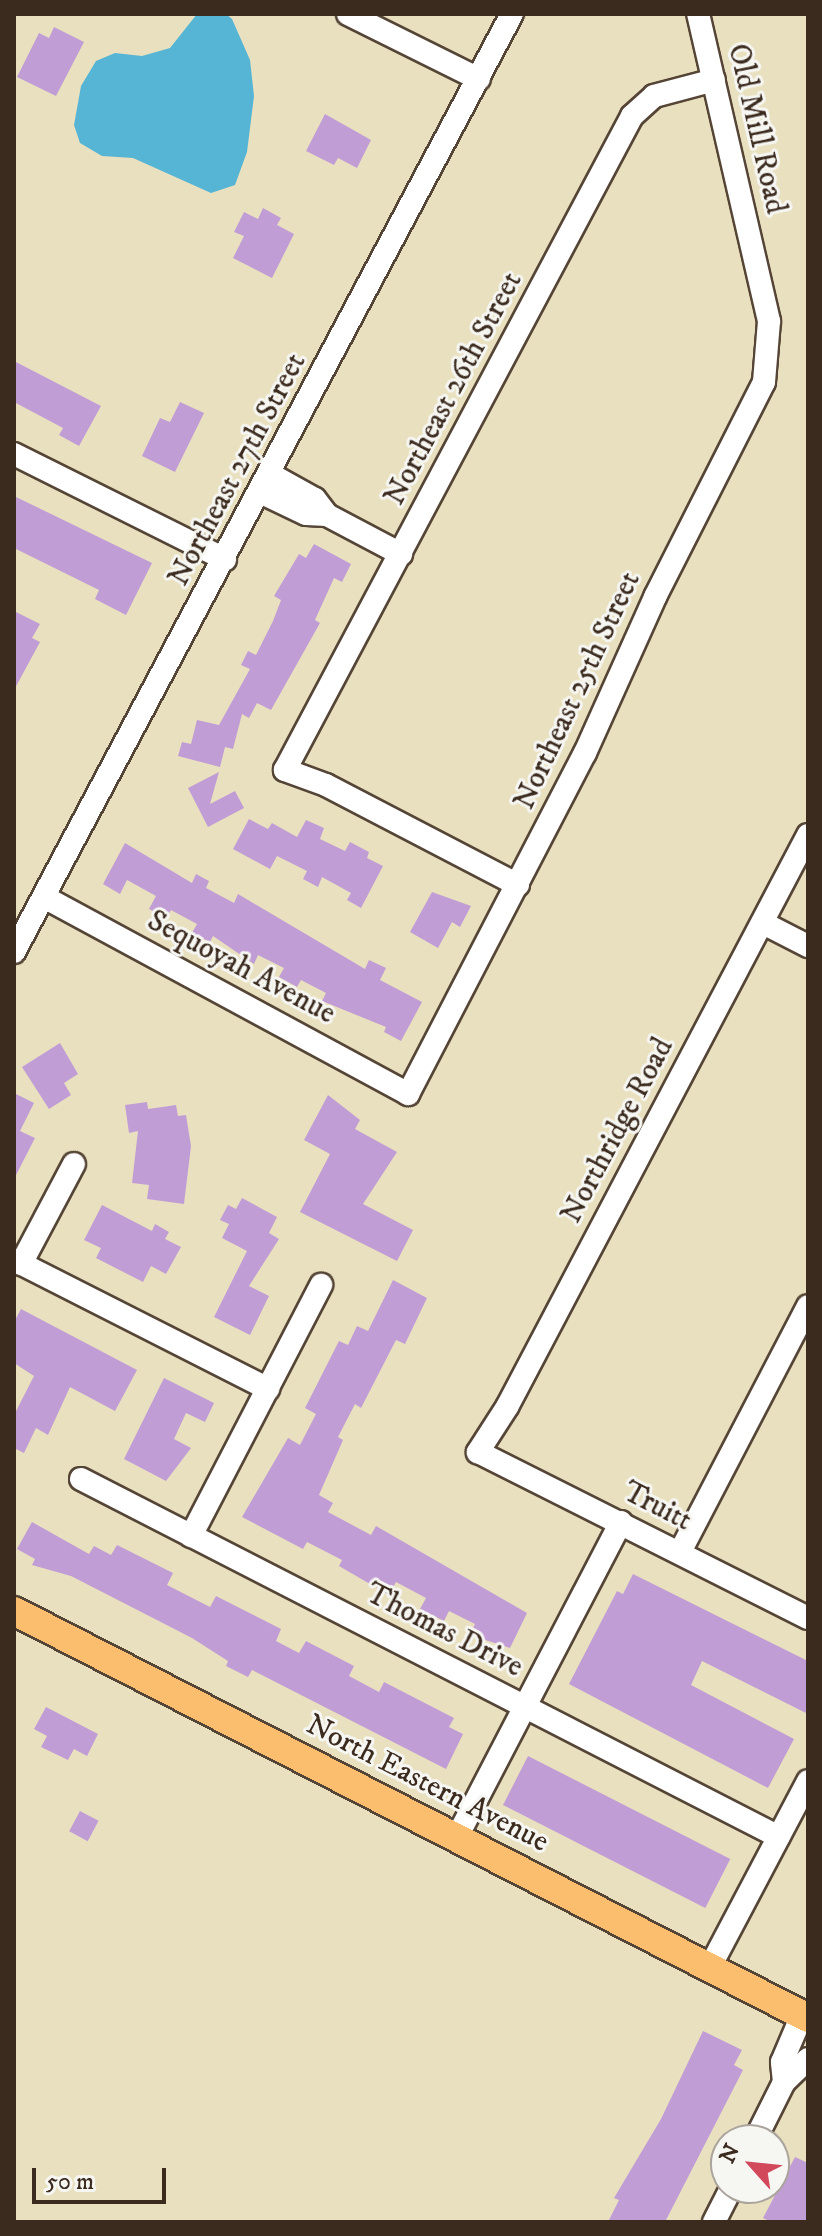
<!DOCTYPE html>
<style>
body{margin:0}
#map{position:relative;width:822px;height:2236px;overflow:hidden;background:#e9e0bf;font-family:"IM FELL DW Pica",serif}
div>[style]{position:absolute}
.water>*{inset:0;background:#56b5d5}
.building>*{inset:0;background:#c19dd5;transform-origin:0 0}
.roads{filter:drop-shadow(2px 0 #554536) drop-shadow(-2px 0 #554536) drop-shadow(0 2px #554536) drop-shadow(0 -2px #554536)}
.minor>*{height:22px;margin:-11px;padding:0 11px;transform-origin:11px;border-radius:11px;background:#fff}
.major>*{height:28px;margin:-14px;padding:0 14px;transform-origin:14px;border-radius:14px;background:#fbbd6e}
span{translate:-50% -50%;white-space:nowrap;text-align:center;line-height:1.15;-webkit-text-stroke:6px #f6f6f2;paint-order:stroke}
.street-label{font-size:30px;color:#3b2a1e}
.frame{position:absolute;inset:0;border:16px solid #3b2a1e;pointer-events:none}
.north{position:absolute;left:710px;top:2124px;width:80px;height:80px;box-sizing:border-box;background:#f6f6f2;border:2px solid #aba49d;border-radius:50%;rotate:297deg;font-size:22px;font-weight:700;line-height:32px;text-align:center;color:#3b2a1e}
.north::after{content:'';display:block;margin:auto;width:28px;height:36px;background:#d1495b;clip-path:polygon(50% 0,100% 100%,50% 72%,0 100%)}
.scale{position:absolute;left:32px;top:2168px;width:134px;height:36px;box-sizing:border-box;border:4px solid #3b2a1e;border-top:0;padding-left:10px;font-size:24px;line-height:28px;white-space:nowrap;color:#3b2a1e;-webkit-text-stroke:6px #f6f6f2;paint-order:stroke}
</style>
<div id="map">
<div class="water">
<div style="clip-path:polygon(197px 14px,226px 14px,232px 19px,250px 60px,254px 96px,247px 152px,235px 185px,211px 193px,133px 158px,102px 156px,80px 143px,74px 125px,81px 86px,96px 61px,115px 53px,142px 56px,170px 48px)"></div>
</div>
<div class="building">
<div style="clip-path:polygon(54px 27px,84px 42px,56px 96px,17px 77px,39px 33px,49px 38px)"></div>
<div style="clip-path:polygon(325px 114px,371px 140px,357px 168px,338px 158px,334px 165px,306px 151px)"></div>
<div style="clip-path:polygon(263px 208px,281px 218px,277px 225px,294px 234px,272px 278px,233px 258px,244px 236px,234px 232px,244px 212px,258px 219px)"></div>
<div style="clip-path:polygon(14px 361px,101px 406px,79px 446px,59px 435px,63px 428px,14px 402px)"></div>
<div style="clip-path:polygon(180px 402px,204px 413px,175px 472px,142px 456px,160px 418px,170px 422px)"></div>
<div style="clip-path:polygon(14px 496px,152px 563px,126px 615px,95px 599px,99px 590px,14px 548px)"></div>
<div style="clip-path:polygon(314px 544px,351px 564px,342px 582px,334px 578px,315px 620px,320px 623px,271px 710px,257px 703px,249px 718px,242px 714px,233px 749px,225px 747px,220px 767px,178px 756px,182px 742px,191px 744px,197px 720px,219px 725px,250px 669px,241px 665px,248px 651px,256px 655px,273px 621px,281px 600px,274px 596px,299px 554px,306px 558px)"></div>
<div style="clip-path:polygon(14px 611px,40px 624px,32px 638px,40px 642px,14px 690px)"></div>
<div style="clip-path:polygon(219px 772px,210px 804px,235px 791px,244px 808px,208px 827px,188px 788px)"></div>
<div style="clip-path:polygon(249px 819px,268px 829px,272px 823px,297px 837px,306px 820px,324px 828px,320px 839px,345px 851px,350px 842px,369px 852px,367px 858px,383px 866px,361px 908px,347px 900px,351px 893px,322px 877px,318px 887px,303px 879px,307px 871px,277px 856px,270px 869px,233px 849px)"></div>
<div style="clip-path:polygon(125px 843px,192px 883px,196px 874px,209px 881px,206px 888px,234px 903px,238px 894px,365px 969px,369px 960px,386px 968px,380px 980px,422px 1002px,401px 1041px,384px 1032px,386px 1027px,322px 1001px,326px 993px,301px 980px,297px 987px,279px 977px,284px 968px,258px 955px,254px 964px,213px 936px,210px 942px,192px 933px,197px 924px,171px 910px,167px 918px,149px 909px,156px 896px,127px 880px,120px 894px,103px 884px)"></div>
<div style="clip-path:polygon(432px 892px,471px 906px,460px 927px,452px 922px,438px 948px,410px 932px)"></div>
<div style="clip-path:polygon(60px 1043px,78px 1074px,64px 1083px,71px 1095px,49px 1109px,22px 1067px)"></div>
<div style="clip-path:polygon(14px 1093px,34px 1103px,20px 1131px,35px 1138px,14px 1179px)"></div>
<div style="clip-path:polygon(328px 1095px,360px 1120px,355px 1129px,397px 1152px,363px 1204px,413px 1230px,397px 1261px,300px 1212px,330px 1154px,304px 1140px)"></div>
<div style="clip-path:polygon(147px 1102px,148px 1109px,176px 1105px,178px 1116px,186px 1115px,191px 1146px,184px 1204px,147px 1199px,149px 1185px,132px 1183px,138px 1131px,129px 1133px,125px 1105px)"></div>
<div style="clip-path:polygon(242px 1198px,277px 1217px,269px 1233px,279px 1239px,249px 1286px,269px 1296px,250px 1335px,214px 1317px,247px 1251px,222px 1238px,229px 1224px,220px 1220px,228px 1205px,236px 1209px)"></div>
<div style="clip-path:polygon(102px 1205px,152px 1231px,155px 1224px,169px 1232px,165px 1239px,181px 1247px,166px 1274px,151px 1266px,143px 1282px,96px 1258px,101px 1248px,84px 1240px)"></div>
<div style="clip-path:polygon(393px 1280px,427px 1298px,405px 1344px,396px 1340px,361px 1408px,355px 1404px,338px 1437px,343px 1440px,319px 1495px,333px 1503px,328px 1512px,371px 1535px,376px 1526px,527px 1613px,510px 1648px,470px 1635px,475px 1624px,449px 1611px,444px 1621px,420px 1609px,426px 1598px,396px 1582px,389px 1595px,339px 1566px,342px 1560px,307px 1542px,303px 1549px,242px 1517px,288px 1438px,300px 1445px,316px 1414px,305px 1408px,339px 1341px,348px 1345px,357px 1326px,368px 1331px)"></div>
<div style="clip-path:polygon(21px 1309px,137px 1370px,115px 1411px,70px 1387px,48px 1435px,36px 1428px,24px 1453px,14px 1448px,14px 1415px,34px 1376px,14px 1363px,14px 1322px)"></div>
<div style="clip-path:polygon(164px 1378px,214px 1403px,205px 1422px,186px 1413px,174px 1439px,191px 1448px,166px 1481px,124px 1459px)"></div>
<div style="clip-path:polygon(32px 1522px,89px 1554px,94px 1546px,111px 1555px,117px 1545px,173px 1573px,167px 1585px,210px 1607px,216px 1596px,281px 1629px,276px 1641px,299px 1653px,306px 1641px,354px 1666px,349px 1676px,379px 1692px,384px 1682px,454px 1718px,449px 1727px,463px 1734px,446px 1769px,252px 1670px,248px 1677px,226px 1666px,228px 1661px,192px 1638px,71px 1576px,32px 1565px,35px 1559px,17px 1549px)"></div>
<div style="clip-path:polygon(633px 1574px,808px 1661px,808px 1714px,702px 1661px,691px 1685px,794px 1739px,768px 1788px,569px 1684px,617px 1591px,623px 1594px)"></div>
<div style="clip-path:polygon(46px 1707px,98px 1734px,87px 1756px,74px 1749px,68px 1760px,41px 1747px,47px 1736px,34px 1729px)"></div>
<div style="left:528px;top:1756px;width:227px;height:55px;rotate:27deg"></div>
<div style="left:80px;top:1811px;width:21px;height:23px;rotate:28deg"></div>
<div style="clip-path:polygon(703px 2031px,742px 2050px,734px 2065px,743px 2070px,665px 2222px,608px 2222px,619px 2200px,614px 2198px,661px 2119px)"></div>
<div style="clip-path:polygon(795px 2157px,808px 2163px,808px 2222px,771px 2222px,763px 2218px)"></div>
</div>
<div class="roads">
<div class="minor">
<div style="left:348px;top:14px;width:146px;rotate:26.4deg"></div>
<div style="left:14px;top:454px;width:236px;rotate:26.5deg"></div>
<div style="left:270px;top:474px;width:51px;rotate:29.1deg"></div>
<div style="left:315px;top:499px;width:20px;rotate:53deg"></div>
<div style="left:260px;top:492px;width:51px;rotate:25.6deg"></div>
<div style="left:306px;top:514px;width:21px;rotate:3deg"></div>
<div style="left:327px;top:515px;width:84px;rotate:27.8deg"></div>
<div style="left:808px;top:835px;width:646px;rotate:117.75deg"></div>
<div style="left:507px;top:1407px;width:54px;rotate:122.8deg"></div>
<div style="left:478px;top:1452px;width:369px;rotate:26.7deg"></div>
<div style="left:518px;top:885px;width:216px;rotate:-152.5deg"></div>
<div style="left:326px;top:785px;width:44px;rotate:-159.9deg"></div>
<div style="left:285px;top:770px;width:740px;rotate:-62.05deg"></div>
<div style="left:632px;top:116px;width:30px;rotate:-42deg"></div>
<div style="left:654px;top:96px;width:62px;rotate:-14.9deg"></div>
<div style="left:44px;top:897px;width:414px;rotate:28.4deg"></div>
<div style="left:408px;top:1094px;width:384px;rotate:-62.6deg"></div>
<div style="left:585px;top:753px;width:171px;rotate:-65.8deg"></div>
<div style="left:655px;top:597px;width:241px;rotate:-63.1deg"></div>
<div style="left:764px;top:382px;width:61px;rotate:-85.3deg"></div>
<div style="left:769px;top:321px;width:315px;rotate:-103deg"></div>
<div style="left:763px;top:923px;width:51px;rotate:27.1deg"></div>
<div style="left:14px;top:952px;width:1062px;rotate:-62.04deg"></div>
<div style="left:14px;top:1260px;width:285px;rotate:26.9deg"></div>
<div style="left:21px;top:1264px;width:113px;rotate:-62.1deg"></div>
<div style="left:81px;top:1479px;width:784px;rotate:27.15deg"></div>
<div style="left:191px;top:1536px;width:283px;rotate:-62.6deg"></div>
<div style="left:680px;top:1552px;width:277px;rotate:-62.5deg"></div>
<div style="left:457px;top:1837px;width:355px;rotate:-62.5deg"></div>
<div style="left:710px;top:1967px;width:210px;rotate:-62.2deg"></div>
<div style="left:784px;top:2082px;width:20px;rotate:-96deg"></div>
<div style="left:782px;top:2062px;width:51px;rotate:-66.9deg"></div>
<div style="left:755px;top:2140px;width:65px;rotate:-63.4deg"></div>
<div style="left:784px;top:2082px;width:33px;rotate:-44deg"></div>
<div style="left:714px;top:2222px;width:38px;rotate:-63deg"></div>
</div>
<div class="major">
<div style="left:14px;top:1611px;width:892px;rotate:27.14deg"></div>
</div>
</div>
<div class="street-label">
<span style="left:756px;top:129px;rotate:77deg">Old Mill Road</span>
<span style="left:454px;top:389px;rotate:-62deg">Northeast 26th Street</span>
<span style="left:238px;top:470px;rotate:-62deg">Northeast 27th Street</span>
<span style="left:578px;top:691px;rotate:-65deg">Northeast 25th Street</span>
<span style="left:241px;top:968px;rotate:28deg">Sequoyah Avenue</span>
<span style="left:618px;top:1131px;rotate:-62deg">Northridge Road</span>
<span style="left:657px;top:1507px;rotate:27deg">Truitt</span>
<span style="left:444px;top:1631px;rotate:27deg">Thomas Drive</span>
<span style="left:427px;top:1784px;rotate:27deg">North Eastern Avenue</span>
</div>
<div class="frame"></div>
<div class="north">N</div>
<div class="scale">50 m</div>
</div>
